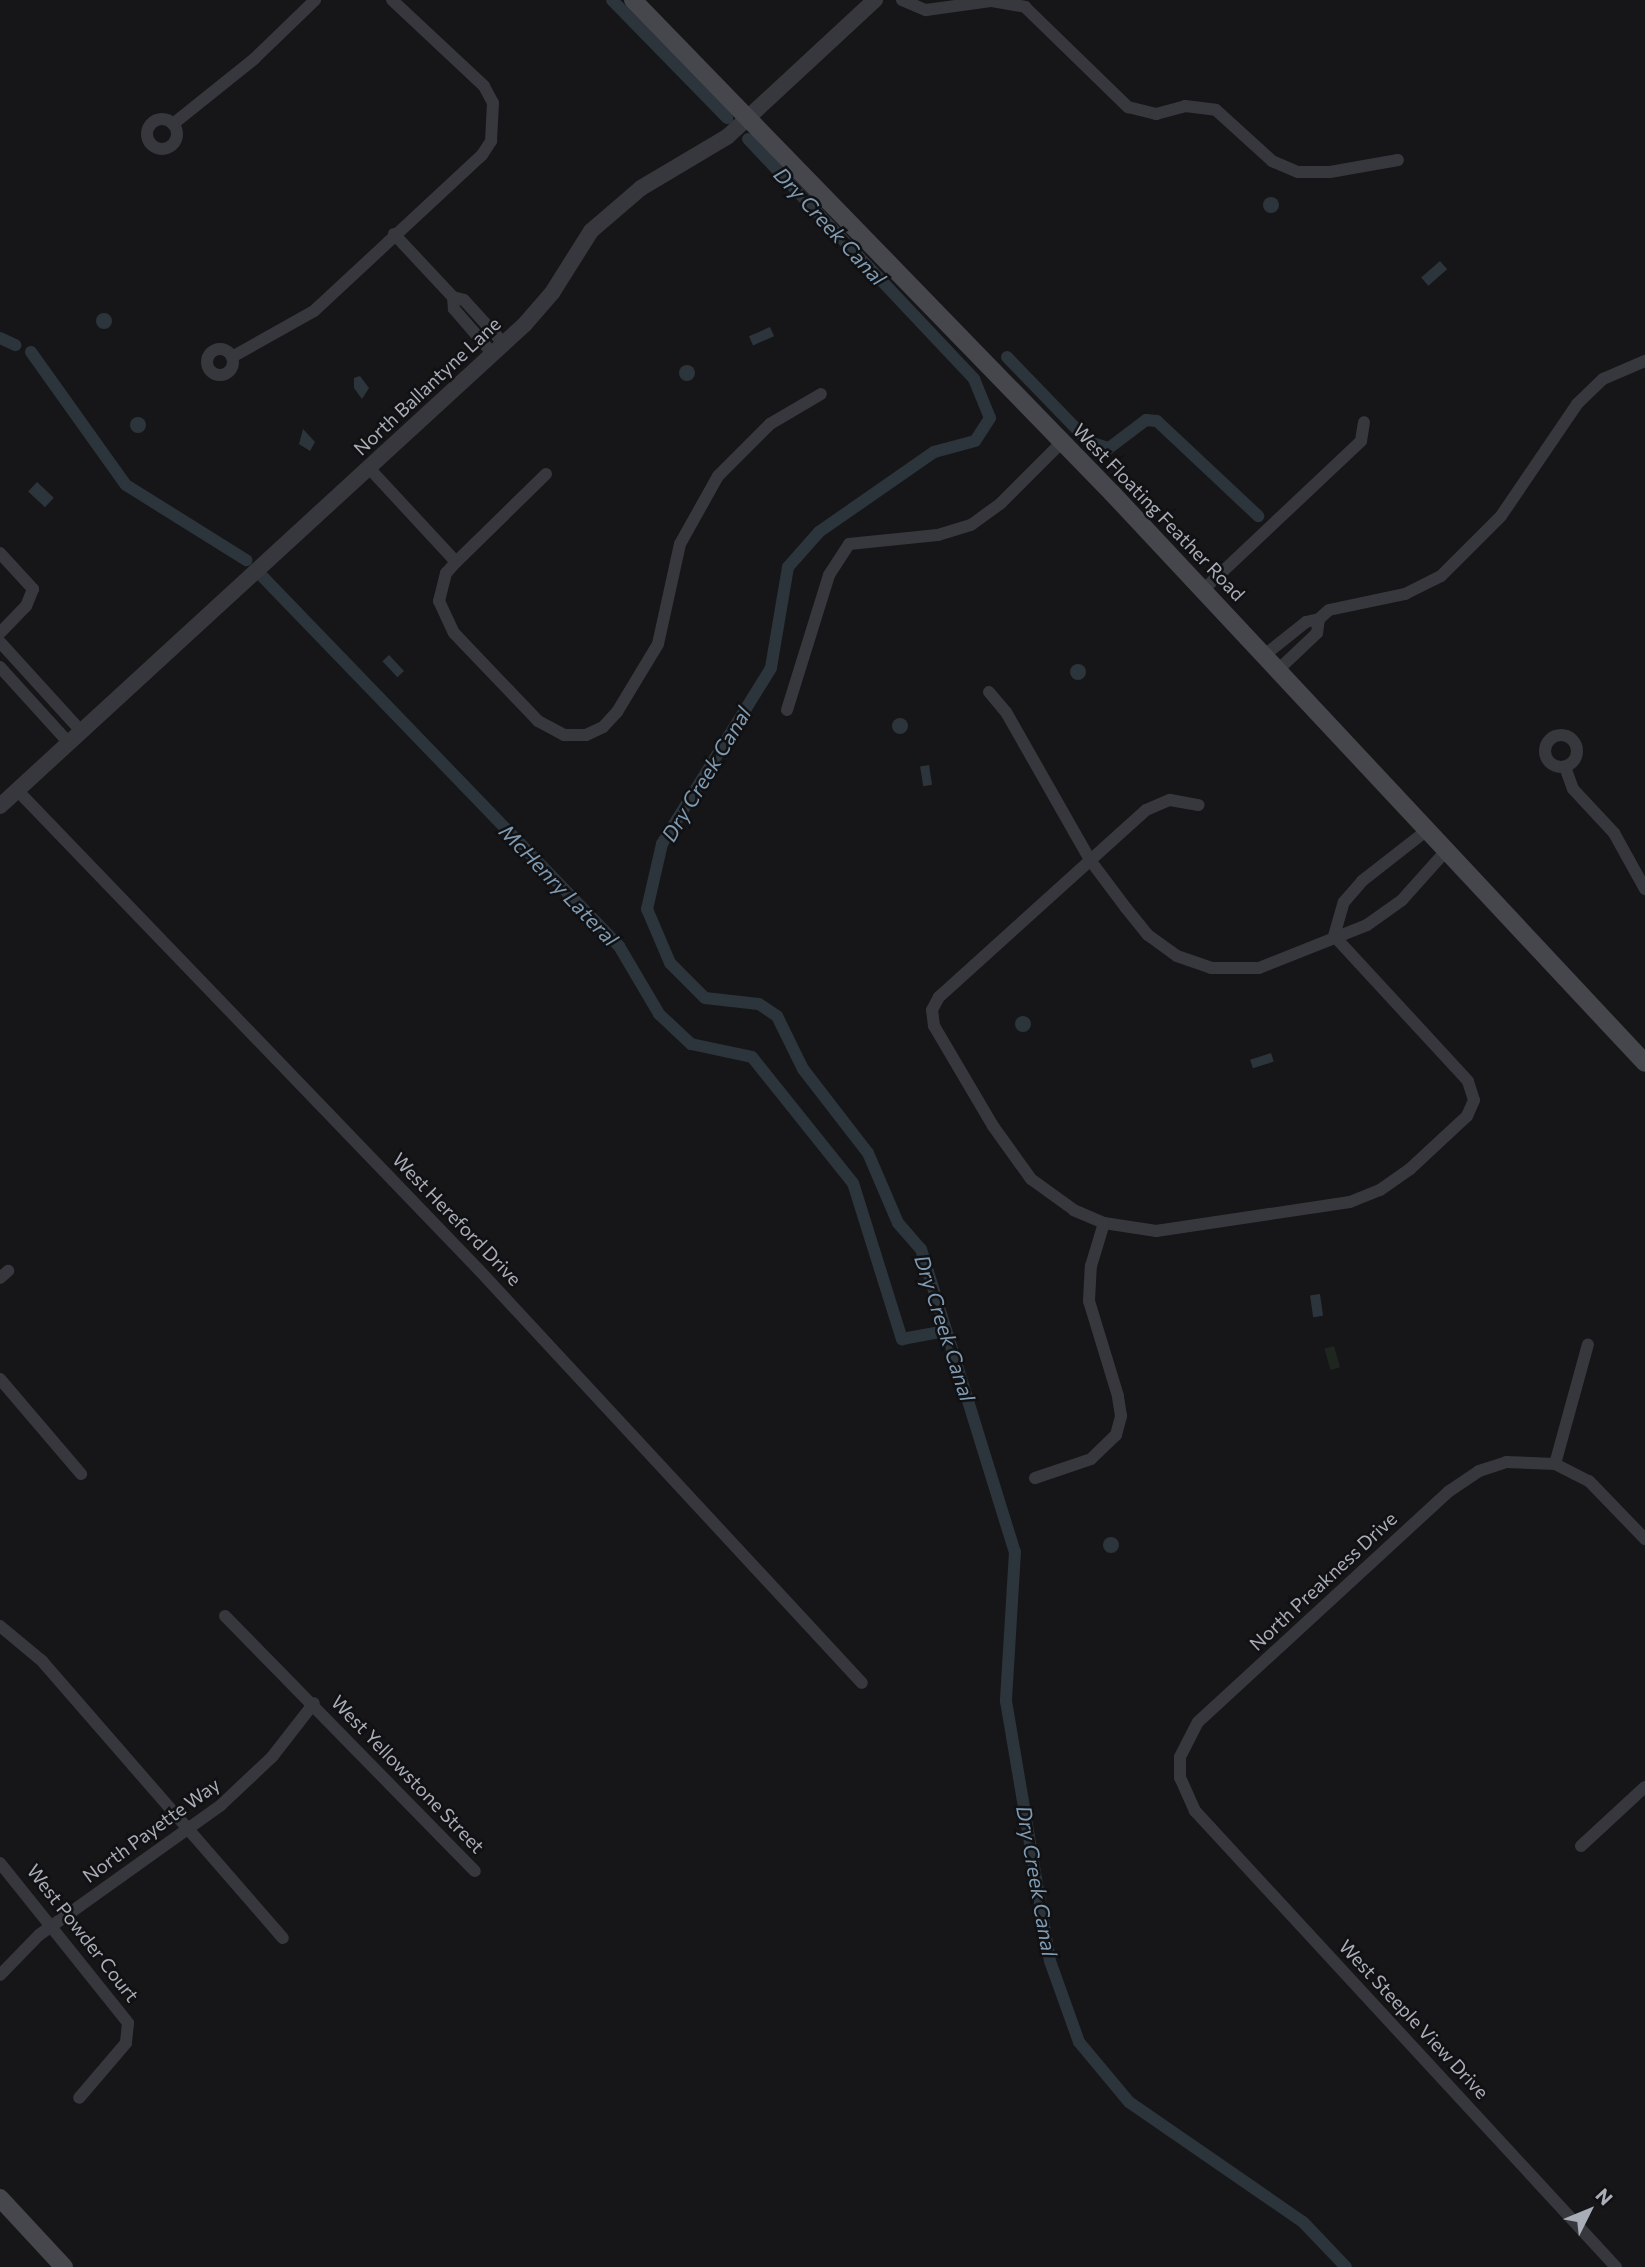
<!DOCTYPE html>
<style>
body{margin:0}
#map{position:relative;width:1645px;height:2267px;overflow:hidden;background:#161618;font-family:Commissioner,sans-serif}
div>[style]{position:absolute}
.green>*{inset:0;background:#1e261f;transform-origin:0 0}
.water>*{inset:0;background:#2c353c;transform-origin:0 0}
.round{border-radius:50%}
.canal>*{height:12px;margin:-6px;padding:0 6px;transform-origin:6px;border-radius:6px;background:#2c353c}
.minor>*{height:12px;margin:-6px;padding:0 6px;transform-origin:6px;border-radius:6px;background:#37383d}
.minor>.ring{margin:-6px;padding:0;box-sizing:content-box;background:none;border:12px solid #37383d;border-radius:50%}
.tertiary>*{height:16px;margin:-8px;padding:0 8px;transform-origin:8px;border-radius:8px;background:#37383d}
.secondary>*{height:18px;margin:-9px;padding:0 9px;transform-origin:9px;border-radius:9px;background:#45474d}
span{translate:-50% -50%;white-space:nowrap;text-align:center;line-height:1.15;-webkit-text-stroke:5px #111113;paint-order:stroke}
.street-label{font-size:19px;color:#a8adb8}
.water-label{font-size:21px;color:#7f9bb3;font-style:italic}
.north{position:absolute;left:1554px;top:2176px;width:70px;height:70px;-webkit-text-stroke:5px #111113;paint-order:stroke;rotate:47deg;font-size:19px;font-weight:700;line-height:28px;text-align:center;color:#a8adb8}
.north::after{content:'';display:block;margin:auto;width:24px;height:32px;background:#a8adb8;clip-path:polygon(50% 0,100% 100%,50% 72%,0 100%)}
</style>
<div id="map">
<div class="green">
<div style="left:1334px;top:1346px;width:22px;height:10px;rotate:74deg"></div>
</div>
<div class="water">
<div class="round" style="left:1263px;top:197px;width:16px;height:16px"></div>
<div style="left:1440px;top:261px;width:11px;height:25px;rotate:49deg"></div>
<div class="round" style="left:96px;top:313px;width:16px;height:16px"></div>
<div style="left:770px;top:327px;width:10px;height:23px;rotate:66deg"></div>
<div class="round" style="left:679px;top:365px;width:16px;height:16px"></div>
<div style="clip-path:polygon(360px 376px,369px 388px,362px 399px,354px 388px,354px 378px)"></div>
<div class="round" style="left:130px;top:417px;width:16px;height:16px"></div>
<div style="clip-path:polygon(303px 429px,315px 442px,310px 451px,299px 444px)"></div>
<div style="left:37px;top:482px;width:23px;height:13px;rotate:43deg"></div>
<div style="left:389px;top:655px;width:22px;height:9px;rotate:47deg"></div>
<div class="round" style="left:1070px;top:664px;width:16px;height:16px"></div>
<div class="round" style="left:892px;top:718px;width:16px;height:16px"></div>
<div style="left:929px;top:765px;width:20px;height:9px;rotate:81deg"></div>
<div class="round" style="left:1015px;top:1016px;width:16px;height:16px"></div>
<div style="left:1271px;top:1053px;width:9px;height:22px;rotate:72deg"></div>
<div style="left:1320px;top:1294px;width:22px;height:10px;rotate:82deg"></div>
<div class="round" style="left:1103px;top:1537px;width:16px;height:16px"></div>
</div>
<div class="canal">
<div style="left:612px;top:0;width:165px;rotate:45.7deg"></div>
<div style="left:748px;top:139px;width:330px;rotate:46.7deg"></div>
<div style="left:974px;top:379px;width:42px;rotate:67.7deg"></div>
<div style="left:990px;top:418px;width:27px;rotate:123deg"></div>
<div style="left:975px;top:441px;width:42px;rotate:165deg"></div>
<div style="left:934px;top:452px;width:140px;rotate:145.2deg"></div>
<div style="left:819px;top:532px;width:47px;rotate:131.5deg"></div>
<div style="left:788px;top:567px;width:102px;rotate:99.6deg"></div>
<div style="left:771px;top:668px;width:207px;rotate:121.8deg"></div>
<div style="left:662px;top:844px;width:67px;rotate:103deg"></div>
<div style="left:647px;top:909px;width:59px;rotate:66.9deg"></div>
<div style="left:670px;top:963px;width:49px;rotate:45deg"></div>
<div style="left:705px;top:998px;width:54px;rotate:6.3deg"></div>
<div style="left:759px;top:1004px;width:22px;rotate:34deg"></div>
<div style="left:777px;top:1016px;width:59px;rotate:63.9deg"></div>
<div style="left:803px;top:1069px;width:106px;rotate:52.3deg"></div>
<div style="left:868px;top:1153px;width:76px;rotate:66.8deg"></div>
<div style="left:898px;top:1223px;width:35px;rotate:49deg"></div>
<div style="left:921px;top:1249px;width:317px;rotate:72.8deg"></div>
<div style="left:1015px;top:1552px;width:149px;rotate:93.5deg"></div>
<div style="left:1006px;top:1701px;width:264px;rotate:80.4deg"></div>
<div style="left:1050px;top:1961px;width:86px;rotate:70.3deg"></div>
<div style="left:1079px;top:2042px;width:78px;rotate:50.2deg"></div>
<div style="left:1129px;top:2102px;width:211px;rotate:34.6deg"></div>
<div style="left:1303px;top:2222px;width:62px;rotate:46.3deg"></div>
<div style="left:0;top:338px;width:17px;rotate:25deg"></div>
<div style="left:31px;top:352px;width:163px;rotate:54.5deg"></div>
<div style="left:126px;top:485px;width:142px;rotate:32deg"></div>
<div style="left:1007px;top:357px;width:118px;rotate:46deg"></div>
<div style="left:1089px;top:442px;width:21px;rotate:17deg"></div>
<div style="left:1109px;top:448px;width:46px;rotate:-37.1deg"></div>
<div style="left:1146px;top:420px;width:11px;rotate:5deg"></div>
<div style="left:1157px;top:421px;width:139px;rotate:43.2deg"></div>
<div style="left:260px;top:574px;width:517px;rotate:46.02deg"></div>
<div style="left:619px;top:946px;width:79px;rotate:59.5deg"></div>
<div style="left:659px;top:1014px;width:44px;rotate:43.2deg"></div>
<div style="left:691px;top:1044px;width:62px;rotate:12deg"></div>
<div style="left:752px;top:1057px;width:161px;rotate:51.3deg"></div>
<div style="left:853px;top:1183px;width:164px;rotate:72.6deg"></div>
<div style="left:902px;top:1339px;width:45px;rotate:-10.3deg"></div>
</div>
<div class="minor">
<div style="left:902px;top:0;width:26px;rotate:23deg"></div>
<div style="left:926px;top:10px;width:67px;rotate:-7.8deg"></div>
<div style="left:992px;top:1px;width:34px;rotate:10deg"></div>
<div style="left:1025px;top:7px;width:144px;rotate:44.2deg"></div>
<div style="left:1128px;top:107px;width:29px;rotate:14deg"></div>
<div style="left:1156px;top:114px;width:30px;rotate:-15deg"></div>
<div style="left:1185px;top:106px;width:31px;rotate:7deg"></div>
<div style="left:1216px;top:110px;width:76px;rotate:42.3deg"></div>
<div style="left:1272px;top:161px;width:28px;rotate:23deg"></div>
<div style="left:1298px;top:172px;width:32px"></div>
<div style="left:1330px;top:172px;width:69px;rotate:-10deg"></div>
<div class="ring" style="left:147px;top:119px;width:18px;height:18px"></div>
<div style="left:173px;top:124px;width:104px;rotate:-38.7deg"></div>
<div style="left:254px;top:59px;width:85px;rotate:-44deg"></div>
<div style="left:394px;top:234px;width:86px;rotate:46.9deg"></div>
<div class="ring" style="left:207px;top:349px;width:14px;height:14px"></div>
<div style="left:493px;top:354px;width:60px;rotate:-130.9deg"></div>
<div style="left:454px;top:309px;width:12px;rotate:-95deg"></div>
<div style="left:453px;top:297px;width:11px;rotate:15deg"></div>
<div style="left:464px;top:300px;width:59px;rotate:47.7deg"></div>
<div style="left:232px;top:357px;width:94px;rotate:-29.3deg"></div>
<div style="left:314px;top:311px;width:229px;rotate:-42.9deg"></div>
<div style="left:482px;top:155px;width:17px;rotate:-57deg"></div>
<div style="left:491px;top:141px;width:38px;rotate:-87deg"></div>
<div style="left:493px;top:103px;width:19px;rotate:-118deg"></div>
<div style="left:484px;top:86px;width:126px;rotate:-136.9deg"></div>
<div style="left:369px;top:468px;width:128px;rotate:47.2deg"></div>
<div style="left:546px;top:474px;width:126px;rotate:135.6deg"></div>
<div style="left:456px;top:562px;width:15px;rotate:132deg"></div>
<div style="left:446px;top:573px;width:29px;rotate:104deg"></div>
<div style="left:439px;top:601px;width:35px;rotate:65deg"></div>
<div style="left:454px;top:633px;width:122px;rotate:46.3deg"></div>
<div style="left:538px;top:721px;width:30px;rotate:28deg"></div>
<div style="left:564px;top:735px;width:22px"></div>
<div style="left:586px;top:735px;width:19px;rotate:-25deg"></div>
<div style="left:603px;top:727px;width:21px;rotate:-47deg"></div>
<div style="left:617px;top:712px;width:79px;rotate:-58.9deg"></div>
<div style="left:658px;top:644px;width:102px;rotate:-77.6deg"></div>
<div style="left:680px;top:544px;width:78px;rotate:-60.8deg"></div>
<div style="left:718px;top:476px;width:74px;rotate:-45deg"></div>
<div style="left:770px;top:424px;width:59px;rotate:-30.5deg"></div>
<div style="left:0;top:553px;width:49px;rotate:47.5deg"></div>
<div style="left:33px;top:589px;width:18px;rotate:112deg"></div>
<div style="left:26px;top:606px;width:37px;rotate:134deg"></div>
<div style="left:1203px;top:590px;width:217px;rotate:-43.3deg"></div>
<div style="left:1361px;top:441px;width:19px;rotate:-81deg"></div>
<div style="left:1319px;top:619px;width:13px;rotate:-42deg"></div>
<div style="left:1329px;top:610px;width:78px;rotate:-11.9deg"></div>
<div style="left:1405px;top:594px;width:40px;rotate:-26.6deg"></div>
<div style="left:1441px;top:576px;width:85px;rotate:-45deg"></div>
<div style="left:1501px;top:516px;width:135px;rotate:-55.8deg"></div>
<div style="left:1577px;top:404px;width:36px;rotate:-44deg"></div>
<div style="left:1603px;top:379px;width:46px;rotate:-23.2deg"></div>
<div style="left:0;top:642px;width:120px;rotate:47.7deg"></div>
<div style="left:1266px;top:654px;width:51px;rotate:-38.7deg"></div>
<div style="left:1306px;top:622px;width:13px;rotate:-13deg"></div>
<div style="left:1319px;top:619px;width:14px;rotate:98deg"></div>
<div style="left:1317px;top:633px;width:51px;rotate:136.6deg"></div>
<div style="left:0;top:667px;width:103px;rotate:47.8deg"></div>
<div style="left:989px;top:692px;width:26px;rotate:50deg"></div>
<div style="left:1006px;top:712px;width:170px;rotate:60.4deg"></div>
<div style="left:1090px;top:860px;width:60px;rotate:53.1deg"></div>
<div style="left:1126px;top:908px;width:35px;rotate:51deg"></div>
<div style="left:1148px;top:935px;width:36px;rotate:36deg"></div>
<div style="left:1177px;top:956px;width:36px;rotate:19deg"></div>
<div style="left:1211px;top:968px;width:48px"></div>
<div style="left:1259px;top:968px;width:116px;rotate:-21.7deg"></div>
<div style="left:1367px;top:925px;width:43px;rotate:-35.5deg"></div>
<div style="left:1402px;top:900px;width:64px;rotate:-48.1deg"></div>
<div style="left:787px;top:710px;width:141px;rotate:-72.7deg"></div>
<div style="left:829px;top:575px;width:37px;rotate:-57deg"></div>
<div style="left:849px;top:544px;width:89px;rotate:-5.8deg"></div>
<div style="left:938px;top:535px;width:34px;rotate:-17deg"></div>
<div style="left:971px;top:525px;width:37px;rotate:-36deg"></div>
<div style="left:1001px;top:503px;width:88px;rotate:-45deg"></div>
<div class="ring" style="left:1545px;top:735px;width:20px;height:20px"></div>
<div style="left:1565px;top:767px;width:23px;rotate:70deg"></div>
<div style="left:1573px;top:789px;width:60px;rotate:47deg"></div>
<div style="left:1614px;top:833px;width:64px;rotate:61deg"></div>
<div style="left:17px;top:790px;width:666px;rotate:46.09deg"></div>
<div style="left:479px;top:1270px;width:563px;rotate:47.16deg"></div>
<div style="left:1334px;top:936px;width:35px;rotate:-74deg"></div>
<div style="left:1344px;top:902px;width:28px;rotate:-49deg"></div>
<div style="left:1362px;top:881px;width:81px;rotate:-38deg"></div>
<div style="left:1104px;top:1223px;width:53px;rotate:8.7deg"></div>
<div style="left:1156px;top:1231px;width:196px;rotate:-8.5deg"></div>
<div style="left:1350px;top:1202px;width:32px;rotate:-22deg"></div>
<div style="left:1380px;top:1190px;width:37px;rotate:-35deg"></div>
<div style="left:1410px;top:1169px;width:78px;rotate:-42.9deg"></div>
<div style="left:1467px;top:1116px;width:17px;rotate:-66deg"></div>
<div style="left:1474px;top:1100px;width:20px;rotate:-108deg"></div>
<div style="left:1468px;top:1081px;width:197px;rotate:-132.7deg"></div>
<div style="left:0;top:1278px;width:11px;rotate:-41deg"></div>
<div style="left:0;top:1379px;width:125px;rotate:49.5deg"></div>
<div style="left:1555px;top:1464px;width:124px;rotate:-74.6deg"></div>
<div style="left:1035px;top:1478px;width:59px;rotate:-18.7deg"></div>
<div style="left:1091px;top:1459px;width:35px;rotate:-44deg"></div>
<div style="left:1116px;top:1435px;width:20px;rotate:-75deg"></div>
<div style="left:1121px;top:1416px;width:20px;rotate:-99deg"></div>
<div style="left:1118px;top:1396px;width:99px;rotate:-107deg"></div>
<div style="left:1089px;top:1301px;width:35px;rotate:-87deg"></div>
<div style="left:1091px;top:1266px;width:45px;rotate:-73.2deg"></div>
<div style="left:1104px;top:1223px;width:33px;rotate:-157deg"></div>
<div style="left:1074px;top:1210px;width:53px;rotate:-144.2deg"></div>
<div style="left:1031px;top:1179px;width:65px;rotate:-125.6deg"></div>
<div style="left:993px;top:1126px;width:116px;rotate:-120.5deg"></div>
<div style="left:934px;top:1026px;width:16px;rotate:-97deg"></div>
<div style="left:932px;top:1010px;width:15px;rotate:-62deg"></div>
<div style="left:939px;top:997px;width:279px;rotate:-42.1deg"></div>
<div style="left:1146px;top:810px;width:26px;rotate:-23deg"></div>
<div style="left:1170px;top:800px;width:29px;rotate:10deg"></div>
<div style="left:225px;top:1616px;width:357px;rotate:45.6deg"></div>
<div style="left:0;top:1626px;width:55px;rotate:39.8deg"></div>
<div style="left:42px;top:1661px;width:367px;rotate:49deg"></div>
<div style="left:1581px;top:1846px;width:87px;rotate:-42.7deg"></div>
<div style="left:0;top:1863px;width:205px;rotate:51.3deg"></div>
<div style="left:128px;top:2023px;width:20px;rotate:96deg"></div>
<div style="left:126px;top:2043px;width:72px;rotate:130.5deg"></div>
<div style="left:0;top:1975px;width:56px;rotate:-45.7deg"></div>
<div style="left:39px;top:1935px;width:224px;rotate:-35.5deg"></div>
<div style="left:221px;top:1805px;width:70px;rotate:-43.3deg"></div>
<div style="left:272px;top:1757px;width:68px;rotate:-52.1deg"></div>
<div style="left:1616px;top:2267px;width:621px;rotate:-132.71deg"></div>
<div style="left:1195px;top:1811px;width:36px;rotate:-114deg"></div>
<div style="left:1180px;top:1778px;width:21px;rotate:-90deg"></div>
<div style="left:1180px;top:1757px;width:39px;rotate:-63deg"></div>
<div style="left:1198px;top:1722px;width:340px;rotate:-42.6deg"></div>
<div style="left:1448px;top:1492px;width:37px;rotate:-34deg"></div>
<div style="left:1479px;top:1471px;width:28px;rotate:-18deg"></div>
<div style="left:1506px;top:1462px;width:49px;rotate:2.3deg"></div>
<div style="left:1555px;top:1464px;width:38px;rotate:27deg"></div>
<div style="left:1589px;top:1481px;width:81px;rotate:46deg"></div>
</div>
<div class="tertiary">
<div style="left:0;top:806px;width:713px;rotate:-42.55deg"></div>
<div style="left:525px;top:324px;width:41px;rotate:-48.9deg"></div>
<div style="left:552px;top:293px;width:73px;rotate:-57.8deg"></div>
<div style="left:591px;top:231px;width:66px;rotate:-40.7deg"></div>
<div style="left:641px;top:188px;width:100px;rotate:-30.7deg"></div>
<div style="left:727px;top:137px;width:202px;rotate:-42.8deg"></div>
</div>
<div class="secondary">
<div style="left:633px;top:0;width:687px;rotate:45.83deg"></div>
<div style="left:1112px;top:493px;width:780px;rotate:46.92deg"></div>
<div style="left:0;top:2198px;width:94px;rotate:47.2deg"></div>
</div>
<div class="street-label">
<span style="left:427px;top:386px;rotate:-43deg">North Ballantyne Lane</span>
<span style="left:1159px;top:512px;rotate:46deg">West Floating Feather Road</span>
<span style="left:457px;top:1219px;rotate:46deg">West Hereford Drive</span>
<span style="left:1323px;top:1581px;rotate:-43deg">North Preakness Drive</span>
<span style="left:408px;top:1774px;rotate:46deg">West Yellowstone Street</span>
<span style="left:151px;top:1830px;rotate:-36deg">North Payette Way</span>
<span style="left:83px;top:1933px;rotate:52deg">West Powder Court</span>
<span style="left:1414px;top:2019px;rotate:47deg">West Steeple View Drive</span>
</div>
<div class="water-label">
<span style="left:830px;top:226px;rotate:47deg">Dry Creek Canal</span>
<span style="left:706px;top:774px;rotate:-59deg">Dry Creek Canal</span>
<span style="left:559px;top:885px;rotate:46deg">McHenry Lateral</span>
<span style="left:945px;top:1328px;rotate:72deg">Dry Creek Canal</span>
<span style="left:1037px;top:1881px;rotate:80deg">Dry Creek Canal</span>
</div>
<div class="north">N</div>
</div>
